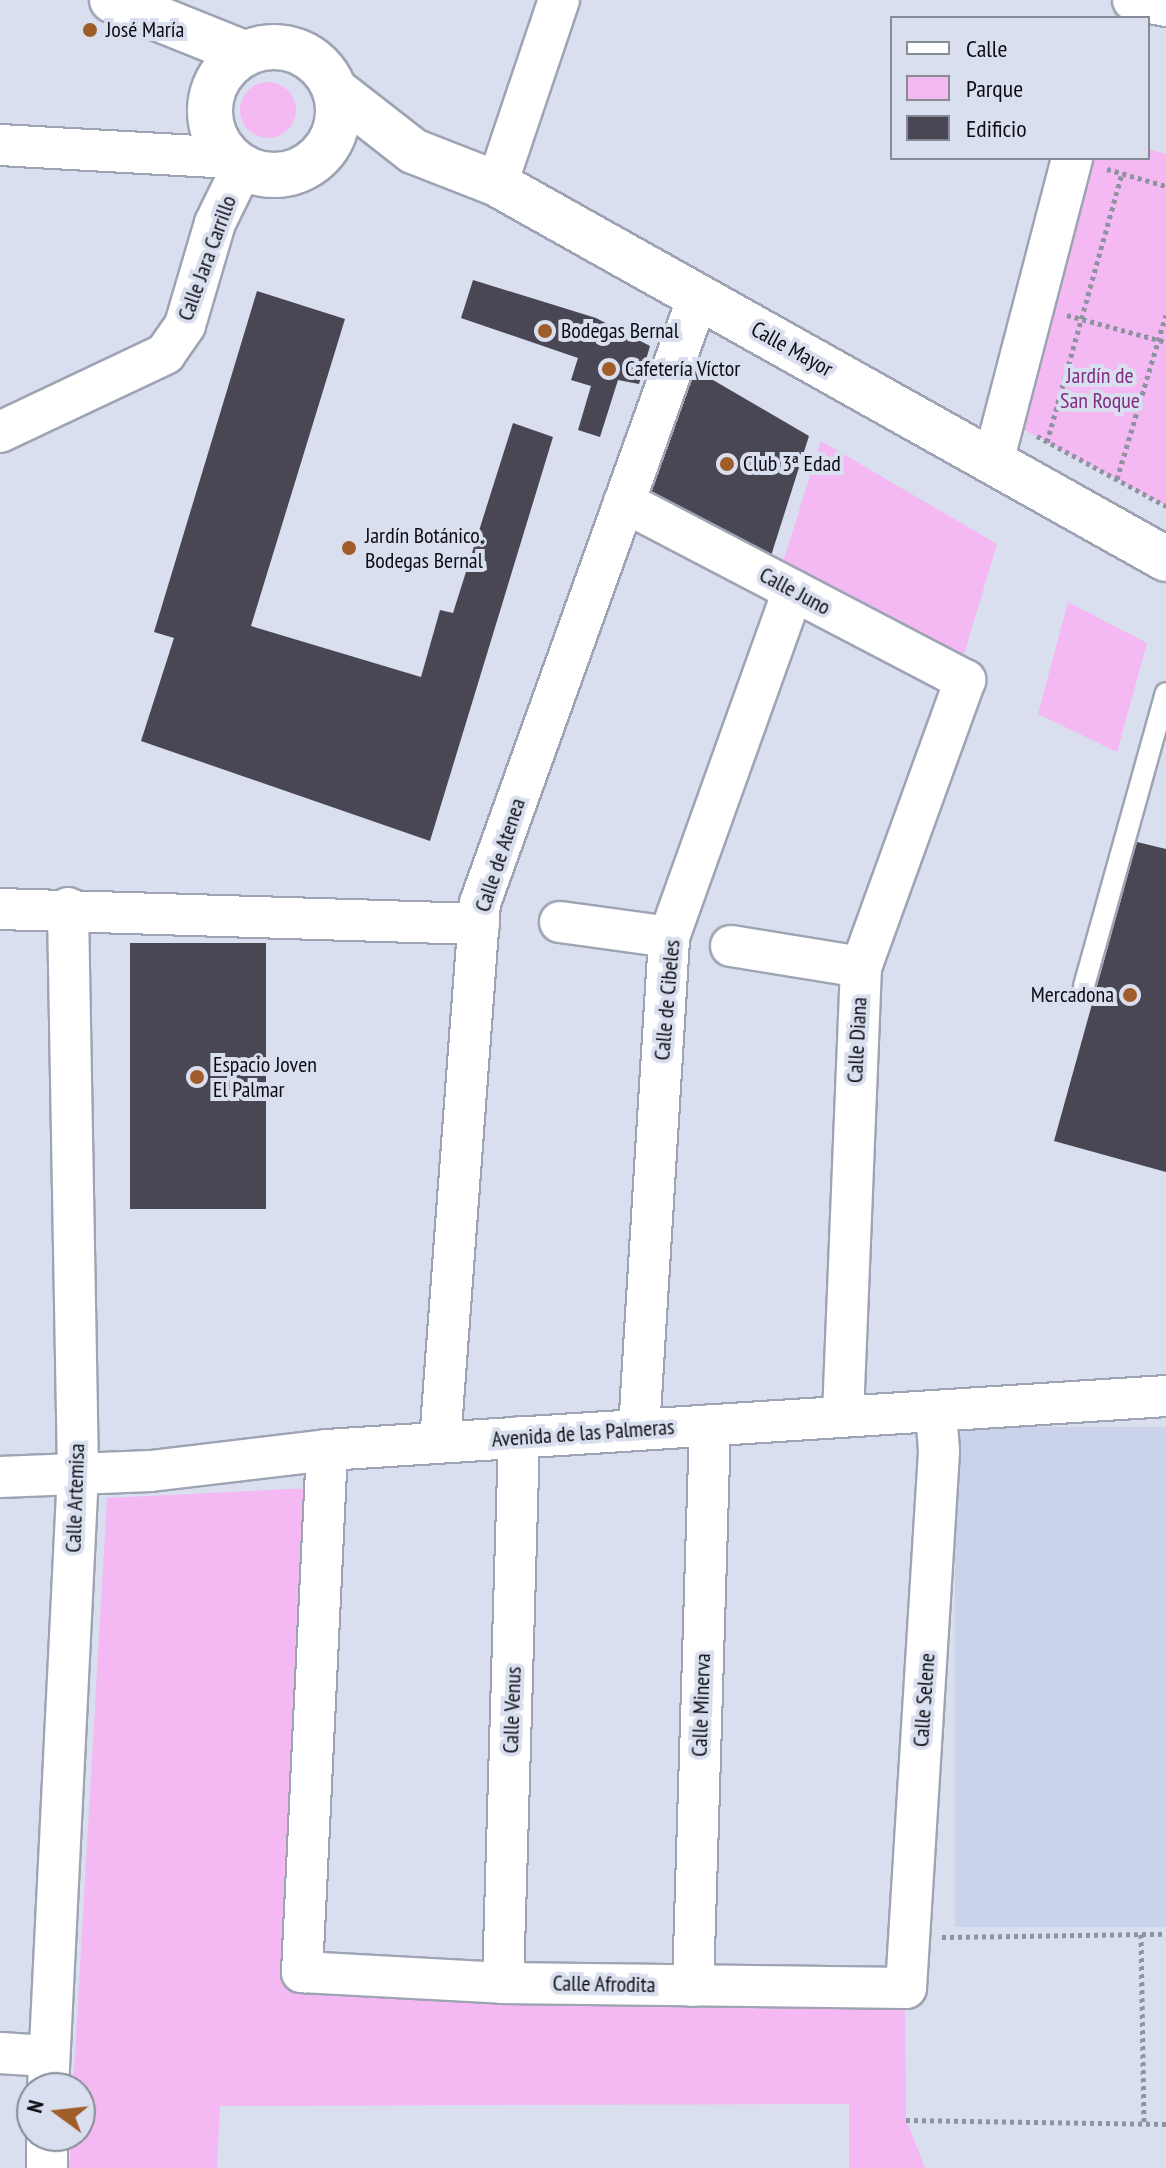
<!DOCTYPE html>
<meta charset="utf-8">
<style>
body{margin:0}
#map{position:relative;width:1166px;height:2168px;overflow:hidden;background:#d9dfef;font-family:"PT Sans Narrow",sans-serif}
div>[style]{position:absolute}
.built>*{inset:0;background:#cad3ea;transform-origin:0 0}
.green>*{inset:0;background:#f4b9f3}
.round{border-radius:50%}
.building>*{inset:0;background:#4a4754;transform-origin:0 0}
.path>*{height:5px;margin-top:-2.5px;transform-origin:0;background:repeating-linear-gradient(90deg,#8e939f 0 4px,transparent 0 8px)}
.roads{filter:drop-shadow(2px 0 #9ea4b3) drop-shadow(-2px 0 #9ea4b3) drop-shadow(0 2px #9ea4b3) drop-shadow(0 -2px #9ea4b3)}
.lane>*{height:20px;margin:-10px;padding:0 10px;transform-origin:10px;border-radius:10px;background:#fff}
.street>*{height:40px;margin:-20px;padding:0 20px;transform-origin:20px;border-radius:20px;background:#fff}
.secondary>*{height:44px;margin:-22px;padding:0 22px;transform-origin:22px;border-radius:22px;background:#fff}
.secondary>.ring{margin:-22px;padding:0;box-sizing:content-box;background:none;border:44px solid #fff;border-radius:50%}
.dots>*{width:22px;height:22px;translate:-50% -50%;box-sizing:border-box;border:4px solid #d9dfef;border-radius:50%}
span{translate:-50% -50%;white-space:nowrap;text-align:center;line-height:1.15;-webkit-text-stroke:8px #d9dfef;paint-order:stroke}
.poi-label{font-size:22px;color:#0b0d12}
.left{translate:0 -50%;text-align:left}
.right{translate:-100% -50%;text-align:right}
.street-label{font-size:22px;color:#0b0d12}
.park-label{font-size:22px;color:#812e82}
.legend{position:absolute;left:890px;top:16px;width:260px;height:144px;box-sizing:border-box;background:#d9dfef;border:2px solid #878b97;margin:0;padding:10px 14px;list-style:none;font-size:24px;color:#0b0d12}
.legend li{display:flex;align-items:center;gap:16px;height:40px}
.legend b{width:40px;border:2px solid #878b97}
.north{position:absolute;left:16px;top:2072px;width:80px;height:80px;box-sizing:border-box;background:#d9dfef;border:2px solid #878b97;border-radius:50%;rotate:285deg;font-size:22px;font-weight:700;line-height:32px;text-align:center;color:#0b0d12}
.north::after{content:'';display:block;margin:auto;width:28px;height:36px;background:#9f5d29;clip-path:polygon(50% 0,100% 100%,50% 72%,0 100%)}
</style>
<div id="map">
<div class="built">
<div style="left:1166px;top:1427px;width:500px;height:211px;rotate:90deg"></div>
</div>
<div class="green">
<div class="round" style="left:240px;top:82px;width:56px;height:56px"></div>
<div style="clip-path:polygon(1148px 149px,1166px 154px,1166px 506px,1019px 427px,1093px 158px,1148px 158px)"></div>
<div style="clip-path:polygon(821px 441px,997px 544px,962px 661px,782px 565px)"></div>
<div style="clip-path:polygon(1068px 602px,1147px 643px,1117px 752px,1038px 714px)"></div>
<div style="clip-path:polygon(312px 1488px,288px 1979px,905px 1998px,906px 2119px,925px 2168px,849px 2168px,849px 2104px,220px 2106px,217px 2168px,69px 2168px,71px 2136px,80px 2136px,80px 2088px,73px 2088px,107px 1498px)"></div>
</div>
<div class="building">
<div style="clip-path:polygon(473px 280px,596px 318px,650px 346px,639px 384px,618px 380px,600px 437px,578px 430px,591px 386px,571px 380px,578px 358px,461px 318px)"></div>
<div style="clip-path:polygon(257px 291px,345px 319px,251px 626px,421px 677px,440px 610px,453px 613px,513px 423px,553px 437px,430px 841px,141px 741px,174px 638px,154px 632px)"></div>
<div style="clip-path:polygon(689px 366px,809px 436px,770px 559px,644px 493px)"></div>
<div style="clip-path:polygon(1137px 842px,1166px 849px,1166px 1172px,1054px 1141px)"></div>
<div style="left:266px;top:943px;width:266px;height:136px;rotate:90deg"></div>
</div>
<div class="path">
<div style="left:1107px;top:169px;width:61px;rotate:16.1deg"></div>
<div style="left:1067px;top:315px;width:103px;rotate:15.3deg"></div>
<div style="left:1037px;top:436px;width:147px;rotate:28.5deg"></div>
<div style="left:1047px;top:442px;width:279px;rotate:-74.4deg"></div>
<div style="left:1117px;top:479px;width:171px;rotate:-73.4deg"></div>
<div style="left:1141px;top:1934px;width:190px;rotate:89.1deg"></div>
<div style="left:942px;top:1937px;width:224px;rotate:-0.8deg"></div>
<div style="left:906px;top:2120px;width:260px;rotate:0.9deg"></div>
</div>
<div class="roads">
<div class="lane">
<div style="left:1084px;top:986px;width:304px;rotate:-74.4deg"></div>
</div>
<div class="street">
<div style="left:1133px;top:0;width:34px;rotate:10deg"></div>
<div style="left:0;top:145px;width:229px;rotate:3.2deg"></div>
<div style="left:497px;top:184px;width:194px;rotate:-71.4deg"></div>
<div style="left:0;top:432px;width:183px;rotate:-25.3deg"></div>
<div style="left:165px;top:354px;width:35px;rotate:-55deg"></div>
<div style="left:185px;top:325px;width:106px;rotate:-73.6deg"></div>
<div style="left:215px;top:223px;width:61px;rotate:-63.9deg"></div>
<div style="left:993px;top:462px;width:314px;rotate:-75.4deg"></div>
<div style="left:624px;top:502px;width:385px;rotate:27.6deg"></div>
<div style="left:965px;top:680px;width:305px;rotate:109.9deg"></div>
<div style="left:861px;top:967px;width:450px;rotate:92.3deg"></div>
<div style="left:0;top:909px;width:479px;rotate:1.8deg"></div>
<div style="left:560px;top:922px;width:110px;rotate:7.8deg"></div>
<div style="left:731px;top:946px;width:132px;rotate:9.2deg"></div>
<div style="left:639px;top:1430px;width:494px;rotate:-86.5deg"></div>
<div style="left:669px;top:937px;width:368px;rotate:-70.3deg"></div>
<div style="left:440px;top:1442px;width:540px;rotate:-85.76deg"></div>
<div style="left:480px;top:903px;width:644px;rotate:-70.21deg"></div>
<div style="left:327px;top:1450px;width:523px;rotate:92.74deg"></div>
<div style="left:302px;top:1972px;width:201px;rotate:3.1deg"></div>
<div style="left:503px;top:1983px;width:403px;rotate:0.7deg"></div>
<div style="left:906px;top:1988px;width:538px;rotate:-86.48deg"></div>
<div style="left:939px;top:1451px;width:40px;rotate:-94.3deg"></div>
<div style="left:0;top:1477px;width:151px;rotate:-2.3deg"></div>
<div style="left:151px;top:1471px;width:177px;rotate:-6.8deg"></div>
<div style="left:327px;top:1450px;width:841px;rotate:-3.68deg"></div>
<div style="left:503px;top:1983px;width:546px;rotate:-88.32deg"></div>
<div style="left:693px;top:1986px;width:561px;rotate:-88.26deg"></div>
<div style="left:0;top:2053px;width:48px;rotate:3.6deg"></div>
<div style="left:48px;top:2088px;width:617px;rotate:-87.21deg"></div>
<div style="left:78px;top:1472px;width:564px;rotate:-91.02deg"></div>
<div style="left:47px;top:2168px;width:32px;rotate:-90deg"></div>
</div>
<div class="secondary">
<div style="left:112px;top:0;width:142px;rotate:21.9deg"></div>
<div class="ring" style="left:210px;top:47px;width:84px;height:84px"></div>
<div style="left:335px;top:90px;width:99px;rotate:38deg"></div>
<div style="left:413px;top:151px;width:90px;rotate:21.4deg"></div>
<div style="left:497px;top:184px;width:767px;rotate:29.27deg"></div>
</div>
</div>
<div class="dots">
<div style="left:90px;top:30px;background:#9f5d29"></div>
<div style="left:545px;top:331px;background:#9f5d29"></div>
<div style="left:609px;top:369px;background:#9f5d29"></div>
<div style="left:727px;top:464px;background:#9f5d29"></div>
<div style="left:349px;top:548px;background:#9f5d29"></div>
<div style="left:1130px;top:995px;background:#9f5d29"></div>
<div style="left:197px;top:1077px;background:#9f5d29"></div>
</div>
<div class="poi-label">
<span class="left" style="left:106px;top:30px">José María</span>
<span class="left" style="left:561px;top:331px">Bodegas Bernal</span>
<span class="left" style="left:625px;top:369px">Cafetería Víctor</span>
<span class="left" style="left:743px;top:464px">Club 3ª Edad</span>
<span class="left" style="left:365px;top:548px">Jardín Botánico.<br>Bodegas Bernal</span>
<span class="right" style="left:1114px;top:995px">Mercadona</span>
<span class="left" style="left:213px;top:1077px">Espacio Joven<br>El Palmar</span>
</div>
<div class="street-label">
<span style="left:207px;top:258px;rotate:-70deg">Calle Jara Carrillo</span>
<span style="left:792px;top:349px;rotate:29deg">Calle Mayor</span>
<span style="left:795px;top:591px;rotate:28deg">Calle Juno</span>
<span style="left:500px;top:855px;rotate:-72deg">Calle de Atenea</span>
<span style="left:667px;top:1000px;rotate:-85deg">Calle de Cibeles</span>
<span style="left:857px;top:1040px;rotate:-87deg">Calle Diana</span>
<span style="left:583px;top:1433px;rotate:-4deg">Avenida de las Palmeras</span>
<span style="left:75px;top:1498px;rotate:-88deg">Calle Artemisa</span>
<span style="left:924px;top:1700px;rotate:-86deg">Calle Selene</span>
<span style="left:701px;top:1705px;rotate:-88deg">Calle Minerva</span>
<span style="left:512px;top:1710px;rotate:-88deg">Calle Venus</span>
<span style="left:604px;top:1984px;rotate:1deg">Calle Afrodita</span>
</div>
<div class="park-label">
<span style="left:1100px;top:388px">Jardín de<br>San Roque</span>
</div>
<ul class="legend">
<li><b style="height:10px;background:#fff"></b>Calle</li>
<li><b style="height:22px;background:#f4b9f3"></b>Parque</li>
<li><b style="height:22px;background:#4a4754"></b>Edificio</li>
</ul>
<div class="north">N</div>
</div>
